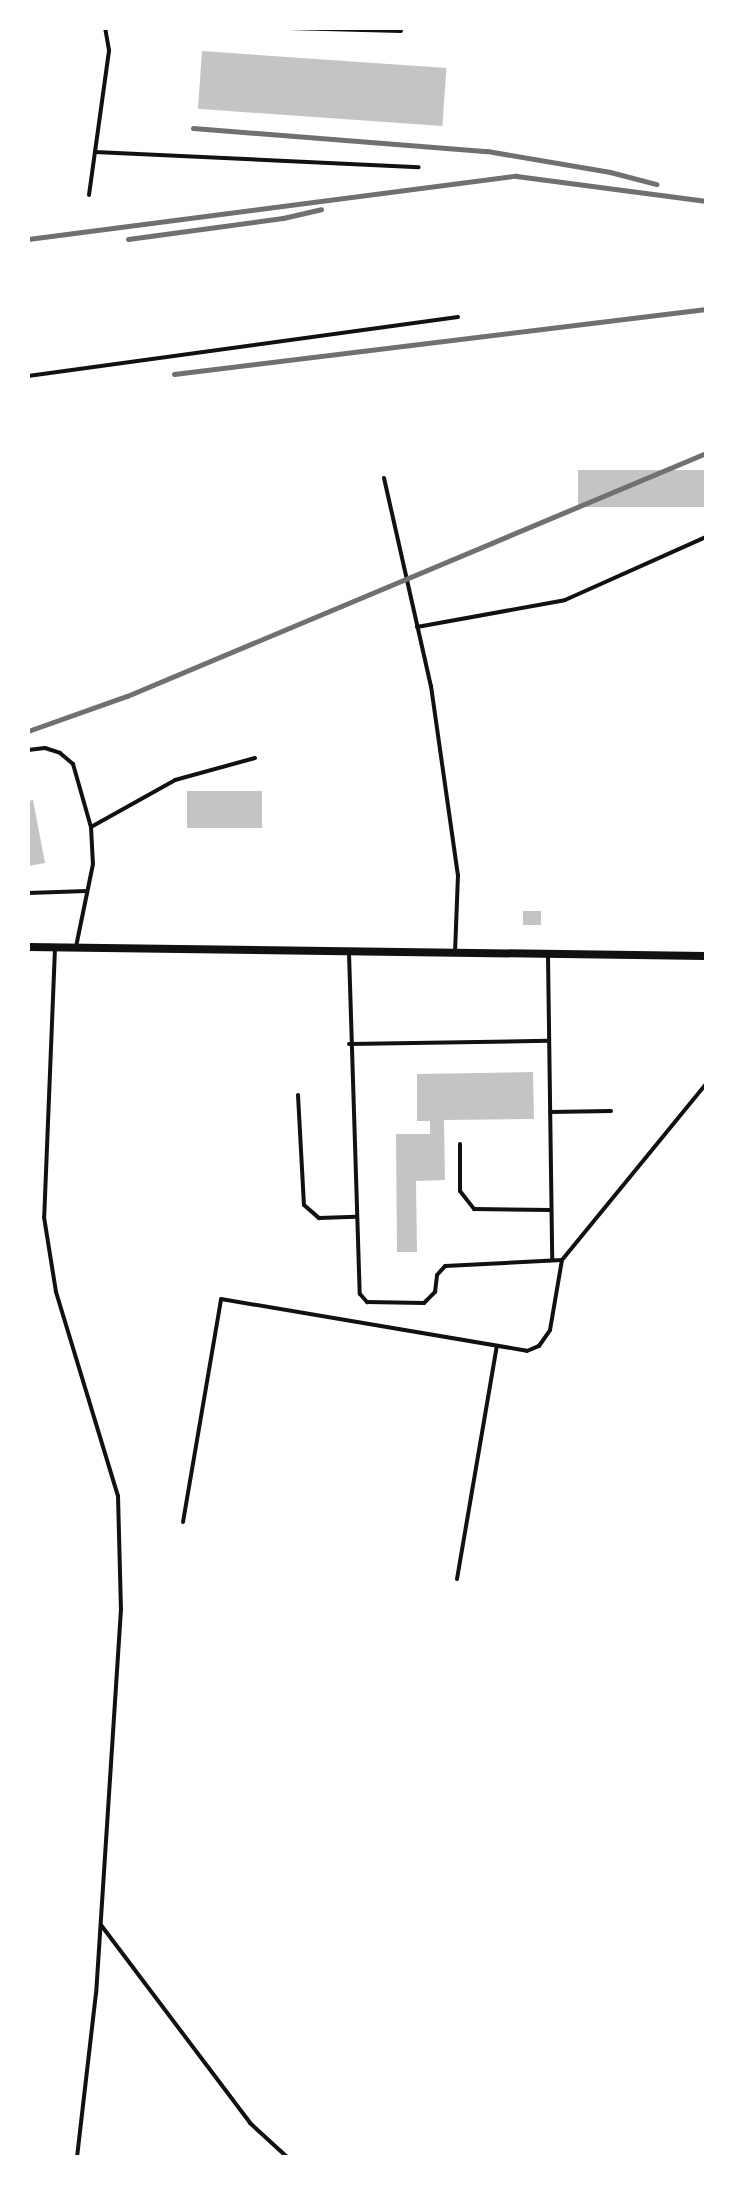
<!DOCTYPE html>
<style>
body{margin:0}
#map{position:relative;width:734px;height:2185px;overflow:hidden;background:#fff;font-family:Helvetica,sans-serif}
div>[style]{position:absolute}
.building>*{inset:0;background:#c4c4c4;transform-origin:0 0}
.service>*{height:4px;margin:-2px;padding:0 2px;transform-origin:2px;border-radius:2px;background:#111}
.minor>*{height:8px;margin:-4px;padding:0 4px;transform-origin:4px;border-radius:4px;background:#111}
.rail>*{height:5px;margin:-2.5px;padding:0 2.5px;transform-origin:2.5px;border-radius:2.5px;background:#707070}
span{translate:-50% -50%;white-space:nowrap;text-align:center;line-height:1.15;-webkit-text-stroke:8px #fff;paint-order:stroke}
.frame{position:absolute;inset:0;border:30px solid #fff;pointer-events:none}
</style>
<div id="map">
<div class="building">
<div style="left:202px;top:51px;width:245px;height:58px;rotate:4deg"></div>
<div style="left:706px;top:470px;width:37px;height:128px;rotate:90deg"></div>
<div style="left:187px;top:791px;width:75px;height:37px"></div>
<div style="clip-path:polygon(33px 800px,45px 863px,28px 866px,28px 801px)"></div>
<div style="left:523px;top:911px;width:18px;height:14px"></div>
<div style="clip-path:polygon(533px 1072px,534px 1119px,444px 1120px,445px 1180px,416px 1181px,417px 1252px,397px 1252px,396px 1134px,430px 1134px,430px 1121px,417px 1121px,417px 1074px)"></div>
</div>
<div class="service">
<div style="left:288px;top:28px;width:113px;rotate:1.5deg"></div>
<div style="left:95px;top:152px;width:324px;rotate:2.7deg"></div>
<div style="left:89px;top:195px;width:146px;rotate:-82.1deg"></div>
<div style="left:109px;top:50px;width:22px;rotate:-100deg"></div>
<div style="left:28px;top:376px;width:434px;rotate:-7.8deg"></div>
<div style="left:384px;top:478px;width:213px;rotate:77.3deg"></div>
<div style="left:431px;top:686px;width:191px;rotate:81.9deg"></div>
<div style="left:458px;top:875px;width:77px;rotate:92.2deg"></div>
<div style="left:417px;top:627px;width:150px;rotate:-10.3deg"></div>
<div style="left:565px;top:600px;width:154px;rotate:-24.1deg"></div>
<div style="left:28px;top:750px;width:17px;rotate:-7deg"></div>
<div style="left:45px;top:748px;width:16px;rotate:18deg"></div>
<div style="left:60px;top:753px;width:17px;rotate:40deg"></div>
<div style="left:73px;top:764px;width:66px;rotate:74.1deg"></div>
<div style="left:91px;top:827px;width:37px;rotate:87deg"></div>
<div style="left:93px;top:864px;width:85px;rotate:101.6deg"></div>
<div style="left:91px;top:827px;width:96px;rotate:-29.2deg"></div>
<div style="left:175px;top:780px;width:83px;rotate:-15.4deg"></div>
<div style="left:28px;top:893px;width:59px;rotate:-1.9deg"></div>
<div style="left:55px;top:948px;width:269px;rotate:92.3deg"></div>
<div style="left:44px;top:1217px;width:76px;rotate:80.9deg"></div>
<div style="left:56px;top:1292px;width:213px;rotate:73.1deg"></div>
<div style="left:118px;top:1496px;width:113px;rotate:88.5deg"></div>
<div style="left:121px;top:1609px;width:385px;rotate:93.7deg"></div>
<div style="left:96px;top:1993px;width:165px;rotate:96.6deg"></div>
<div style="left:349px;top:953px;width:341px;rotate:88.2deg"></div>
<div style="left:360px;top:1294px;width:11px;rotate:49deg"></div>
<div style="left:367px;top:1302px;width:57px;rotate:1deg"></div>
<div style="left:424px;top:1303px;width:16px;rotate:-45deg"></div>
<div style="left:435px;top:1292px;width:17px;rotate:-83deg"></div>
<div style="left:437px;top:1275px;width:12px;rotate:-48deg"></div>
<div style="left:445px;top:1266px;width:117px;rotate:-2.9deg"></div>
<div style="left:562px;top:1260px;width:227px;rotate:-50.7deg"></div>
<div style="left:548px;top:956px;width:304px;rotate:89.2deg"></div>
<div style="left:349px;top:1044px;width:200px;rotate:-0.9deg"></div>
<div style="left:298px;top:1095px;width:110px;rotate:86.9deg"></div>
<div style="left:304px;top:1205px;width:20px;rotate:41deg"></div>
<div style="left:319px;top:1218px;width:37px;rotate:-2deg"></div>
<div style="left:550px;top:1112px;width:61px;rotate:-0.9deg"></div>
<div style="left:460px;top:1144px;width:47px;rotate:90deg"></div>
<div style="left:460px;top:1191px;width:23px;rotate:52deg"></div>
<div style="left:474px;top:1209px;width:77px;rotate:0.7deg"></div>
<div style="left:183px;top:1522px;width:226px;rotate:-80.3deg"></div>
<div style="left:221px;top:1299px;width:310px;rotate:9.6deg"></div>
<div style="left:527px;top:1351px;width:13px;rotate:-23deg"></div>
<div style="left:539px;top:1346px;width:19px;rotate:-55deg"></div>
<div style="left:550px;top:1330px;width:71px;rotate:-80.3deg"></div>
<div style="left:457px;top:1579px;width:236px;rotate:-80.3deg"></div>
<div style="left:101px;top:1925px;width:248px;rotate:53deg"></div>
<div style="left:250px;top:2123px;width:50px;rotate:42.6deg"></div>
</div>
<div class="minor">
<div style="left:28px;top:947px;width:678px;rotate:0.76deg"></div>
</div>
<div class="rail">
<div style="left:193px;top:128px;width:295px;rotate:4.5deg"></div>
<div style="left:487px;top:151px;width:125px;rotate:9.7deg"></div>
<div style="left:610px;top:172px;width:48px;rotate:14.6deg"></div>
<div style="left:28px;top:239px;width:492px;rotate:-7.4deg"></div>
<div style="left:516px;top:176px;width:192px;rotate:7.5deg"></div>
<div style="left:128px;top:239px;width:156px;rotate:-7.7deg"></div>
<div style="left:283px;top:218px;width:39px;rotate:-13deg"></div>
<div style="left:174px;top:374px;width:536px;rotate:-6.97deg"></div>
<div style="left:28px;top:731px;width:105px;rotate:-19.5deg"></div>
<div style="left:127px;top:696px;width:628px;rotate:-22.77deg"></div>
</div>
<div class="frame"></div>
</div>
